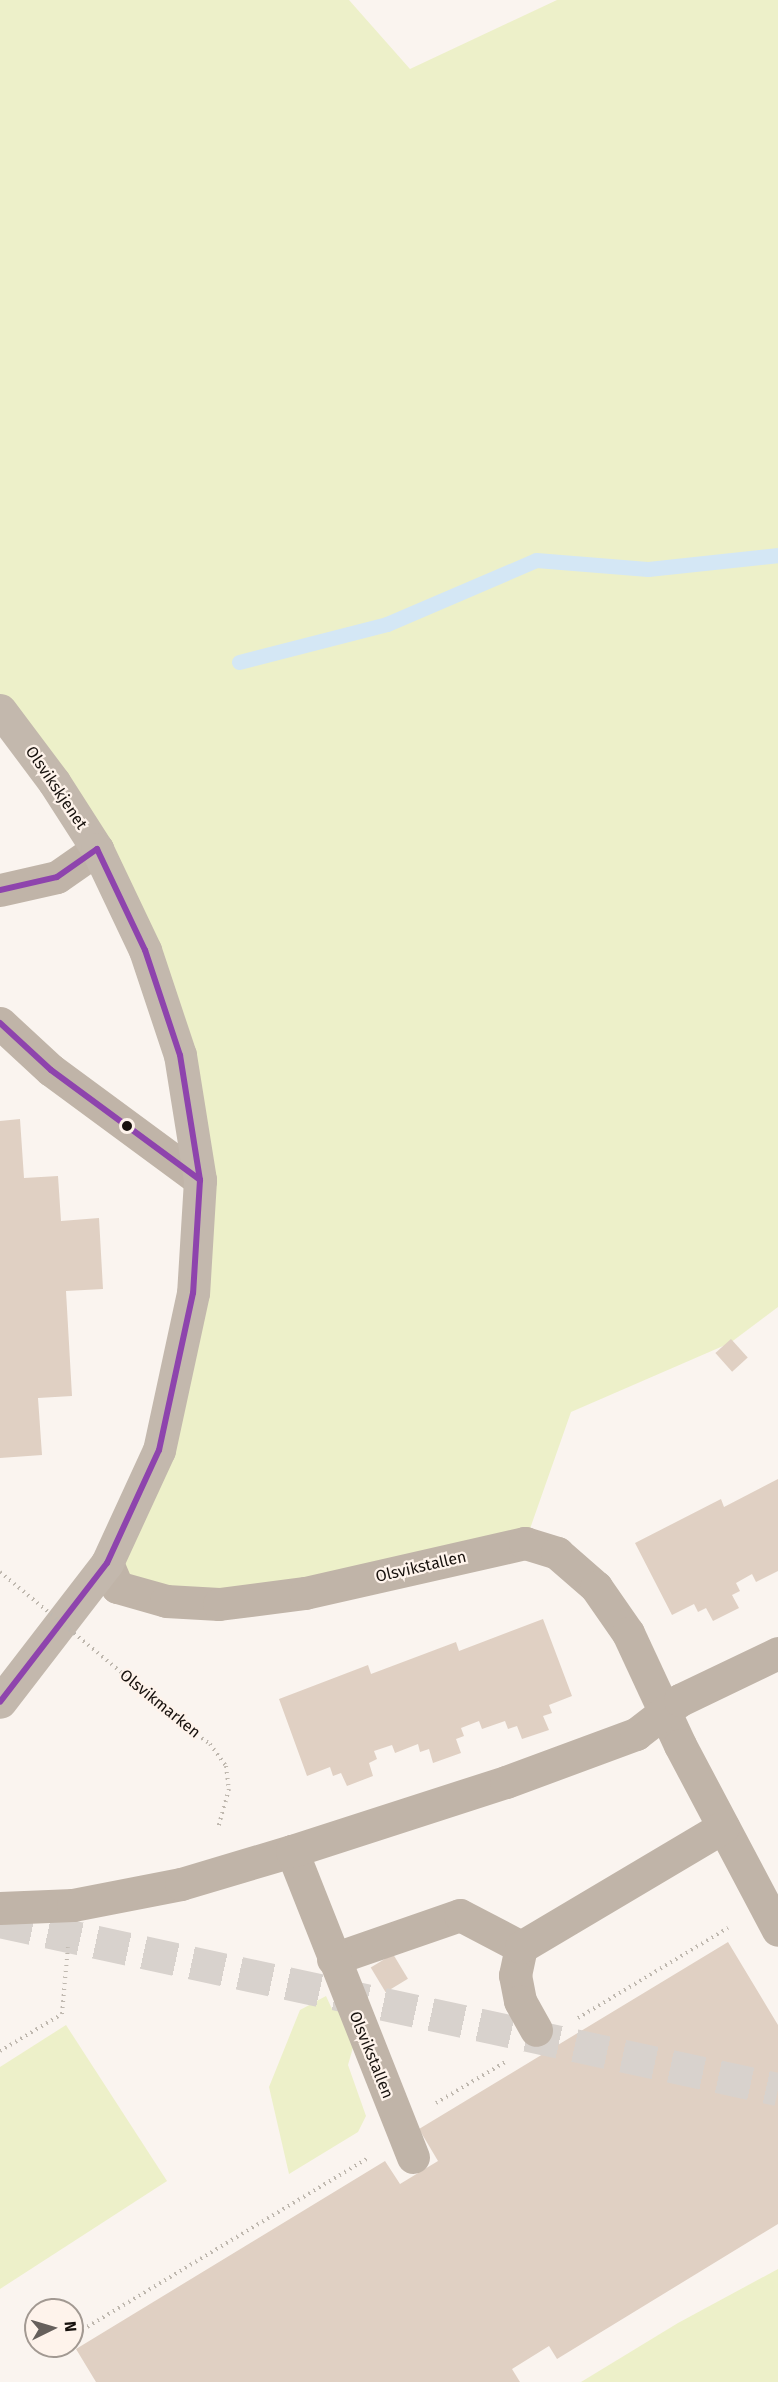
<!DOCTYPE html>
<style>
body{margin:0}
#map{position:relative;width:778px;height:2382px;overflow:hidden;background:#faf4ef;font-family:"Fira Sans",sans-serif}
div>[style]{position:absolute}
.green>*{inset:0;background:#edf0c9}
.stream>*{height:15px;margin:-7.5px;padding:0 7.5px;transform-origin:7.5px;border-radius:7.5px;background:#d4e7f5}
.building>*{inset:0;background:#e0d0c3;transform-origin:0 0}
.major-tunnel>*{height:33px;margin-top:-16.5px;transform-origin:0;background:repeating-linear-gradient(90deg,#d8d2cd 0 33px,transparent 0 49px)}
.path>*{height:4px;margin-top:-2px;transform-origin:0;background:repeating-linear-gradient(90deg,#bfb8af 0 1.5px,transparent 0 6px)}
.minor>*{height:33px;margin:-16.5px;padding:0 16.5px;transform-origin:16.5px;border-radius:16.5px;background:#c0b4a8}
.major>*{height:33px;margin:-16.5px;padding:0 16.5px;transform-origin:16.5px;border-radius:16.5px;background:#c3b8ad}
.path-bridge>*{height:4px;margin-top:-2px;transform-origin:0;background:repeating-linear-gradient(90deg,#bfb8af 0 1.5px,transparent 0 6px)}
.bus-1>*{height:6px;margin:-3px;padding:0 3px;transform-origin:3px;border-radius:3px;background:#8e44ad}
.dots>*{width:16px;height:16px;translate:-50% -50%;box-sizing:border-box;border:3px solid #fef3eb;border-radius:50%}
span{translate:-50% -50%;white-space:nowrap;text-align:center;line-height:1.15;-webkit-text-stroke:4.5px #fef3eb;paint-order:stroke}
.street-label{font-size:16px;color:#17110d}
.north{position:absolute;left:24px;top:2298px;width:60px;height:60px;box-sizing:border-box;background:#fef3eb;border:2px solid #a29992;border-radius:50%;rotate:85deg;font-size:16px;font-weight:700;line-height:24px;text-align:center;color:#17110d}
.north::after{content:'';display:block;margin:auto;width:21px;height:27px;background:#66605c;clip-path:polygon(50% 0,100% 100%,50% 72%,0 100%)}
</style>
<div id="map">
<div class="green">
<div style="clip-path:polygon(0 0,349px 0,410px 69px,557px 0,778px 0,778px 1307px,730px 1343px,571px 1412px,525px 1543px,305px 1593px,117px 1587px,159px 1450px,201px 1181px,145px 950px,0 710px)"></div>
<div style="clip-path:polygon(326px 1996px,332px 2009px,339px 2009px,354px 2044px,348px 2065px,366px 2116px,358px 2132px,289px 2174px,269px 2087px,300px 2010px)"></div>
<div style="clip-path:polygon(66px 2025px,167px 2181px,0 2289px,0 2067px)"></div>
<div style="clip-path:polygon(778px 2269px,778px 2382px,581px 2382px,678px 2323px)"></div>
</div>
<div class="stream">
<div style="left:239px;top:662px;width:153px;rotate:-14.4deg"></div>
<div style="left:387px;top:624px;width:162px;rotate:-23.2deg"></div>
<div style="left:536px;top:560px;width:112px;rotate:4.6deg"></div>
<div style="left:648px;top:569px;width:131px;rotate:-6.1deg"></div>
</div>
<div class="building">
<div style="clip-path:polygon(20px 1119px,24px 1178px,58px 1176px,61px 1221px,99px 1218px,103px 1289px,66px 1291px,72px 1396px,38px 1398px,42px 1455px,0 1458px,0 1121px)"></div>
<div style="left:731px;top:1339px;width:25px;height:21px;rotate:48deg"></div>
<div style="clip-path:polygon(778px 1479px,778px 1571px,756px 1582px,752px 1574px,736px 1583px,740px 1591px,732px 1595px,739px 1608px,713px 1621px,706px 1608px,698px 1612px,694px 1604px,672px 1615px,635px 1543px,721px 1499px,724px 1507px)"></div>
<div style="clip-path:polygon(543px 1619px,572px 1696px,549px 1705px,552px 1713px,543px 1716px,549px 1730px,522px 1739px,517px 1726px,508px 1729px,505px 1721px,482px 1729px,479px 1721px,461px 1728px,464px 1736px,456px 1739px,461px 1753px,433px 1763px,429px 1749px,420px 1752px,418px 1744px,395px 1753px,392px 1745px,374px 1751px,377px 1759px,369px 1763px,373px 1776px,347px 1786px,341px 1773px,333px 1776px,330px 1767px,307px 1776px,279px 1699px,368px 1665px,371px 1674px,456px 1642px,459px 1651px)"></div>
<div style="clip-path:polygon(728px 1942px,778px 2025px,778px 2224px,557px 2359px,549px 2346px,512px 2369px,520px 2382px,96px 2382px,76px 2349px,385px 2161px,400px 2184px,438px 2161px,419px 2129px)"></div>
<div style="left:393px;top:1954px;width:29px;height:26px;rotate:59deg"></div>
</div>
<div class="major-tunnel">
<div style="left:0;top:1921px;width:796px;rotate:12.19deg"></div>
</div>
<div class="path">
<div style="left:192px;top:1731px;width:22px;rotate:36deg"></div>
<div style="left:210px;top:1744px;width:27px;rotate:54deg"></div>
<div style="left:226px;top:1766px;width:23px;rotate:83deg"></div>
<div style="left:229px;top:1789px;width:41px;rotate:105.8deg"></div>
<div style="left:578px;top:2018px;width:175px;rotate:-31deg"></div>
<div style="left:0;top:2051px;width:72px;rotate:-30.8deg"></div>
<div style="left:62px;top:2014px;width:67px;rotate:-84.9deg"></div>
<div style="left:436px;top:2103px;width:82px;rotate:-30.6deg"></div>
<div style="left:72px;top:2336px;width:344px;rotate:-31deg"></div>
</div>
<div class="minor">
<div style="left:0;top:890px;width:58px;rotate:-12.8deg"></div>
<div style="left:57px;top:877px;width:49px;rotate:-35deg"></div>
<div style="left:0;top:1023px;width:69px;rotate:42.7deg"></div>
<div style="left:51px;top:1070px;width:185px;rotate:36.4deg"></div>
<div style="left:107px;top:1563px;width:26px;rotate:67deg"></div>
<div style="left:117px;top:1587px;width:51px;rotate:15.9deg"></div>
<div style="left:166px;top:1601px;width:53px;rotate:3.2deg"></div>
<div style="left:219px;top:1604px;width:87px;rotate:-7.3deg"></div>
<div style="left:305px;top:1593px;width:226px;rotate:-12.8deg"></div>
<div style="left:525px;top:1543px;width:34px;rotate:17deg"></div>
<div style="left:557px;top:1553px;width:52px;rotate:41.1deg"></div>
<div style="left:596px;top:1587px;width:56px;rotate:55.2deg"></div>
<div style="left:628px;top:1633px;width:123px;rotate:65.1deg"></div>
<div style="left:680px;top:1745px;width:209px;rotate:62.1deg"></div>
<div style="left:0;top:1908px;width:73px;rotate:-2.4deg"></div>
<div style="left:73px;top:1905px;width:110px;rotate:-11deg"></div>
<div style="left:181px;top:1884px;width:116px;rotate:-16.6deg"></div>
<div style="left:521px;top:1947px;width:29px;rotate:102deg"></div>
<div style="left:515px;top:1975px;width:26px;rotate:79deg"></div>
<div style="left:520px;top:2001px;width:33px;rotate:61deg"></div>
<div style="left:333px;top:1959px;width:134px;rotate:-19.1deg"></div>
<div style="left:460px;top:1915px;width:69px;rotate:27.7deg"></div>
<div style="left:521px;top:1947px;width:235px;rotate:-30.7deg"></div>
<div style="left:413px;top:2157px;width:329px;rotate:-111.6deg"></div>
<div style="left:292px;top:1851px;width:225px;rotate:-17.9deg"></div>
<div style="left:506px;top:1782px;width:139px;rotate:-20.3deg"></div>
<div style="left:636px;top:1734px;width:56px;rotate:-37.7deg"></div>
<div style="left:680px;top:1700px;width:109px;rotate:-25.6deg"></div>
</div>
<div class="major">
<div style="left:0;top:710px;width:90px;rotate:53.1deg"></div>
<div style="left:54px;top:782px;width:80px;rotate:57.3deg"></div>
<div style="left:97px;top:849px;width:112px;rotate:64.6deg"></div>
<div style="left:145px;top:950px;width:111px;rotate:71.6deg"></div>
<div style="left:180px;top:1055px;width:127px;rotate:80.9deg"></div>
<div style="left:200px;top:1180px;width:113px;rotate:93.5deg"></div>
<div style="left:193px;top:1293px;width:161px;rotate:102.2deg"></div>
<div style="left:159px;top:1450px;width:124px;rotate:114.7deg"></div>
<div style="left:107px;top:1563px;width:175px;rotate:127.6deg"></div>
</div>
<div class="path-bridge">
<div style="left:0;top:1572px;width:249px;rotate:39.6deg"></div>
</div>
<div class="bus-1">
<div style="left:0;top:890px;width:58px;rotate:-12.8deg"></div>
<div style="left:57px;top:877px;width:49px;rotate:-35deg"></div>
<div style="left:97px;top:849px;width:112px;rotate:64.6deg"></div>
<div style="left:145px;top:950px;width:111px;rotate:71.6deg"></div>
<div style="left:180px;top:1055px;width:127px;rotate:80.9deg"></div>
<div style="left:200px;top:1180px;width:113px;rotate:93.5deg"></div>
<div style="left:193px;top:1293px;width:161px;rotate:102.2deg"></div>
<div style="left:159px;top:1450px;width:124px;rotate:114.7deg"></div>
<div style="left:107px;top:1563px;width:175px;rotate:127.6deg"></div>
<div style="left:0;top:1023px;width:69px;rotate:42.7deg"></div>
<div style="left:51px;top:1070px;width:185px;rotate:36.4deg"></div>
</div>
<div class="dots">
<div style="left:127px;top:1126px;background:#17110d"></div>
</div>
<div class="street-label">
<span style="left:56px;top:788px;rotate:56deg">Olsvikskjenet</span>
<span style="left:421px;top:1567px;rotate:-13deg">Olsvikstallen</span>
<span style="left:160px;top:1704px;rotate:39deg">Olsvikmarken</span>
<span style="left:371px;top:2055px;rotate:68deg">Olsvikstallen</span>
</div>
<div class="north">N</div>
</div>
